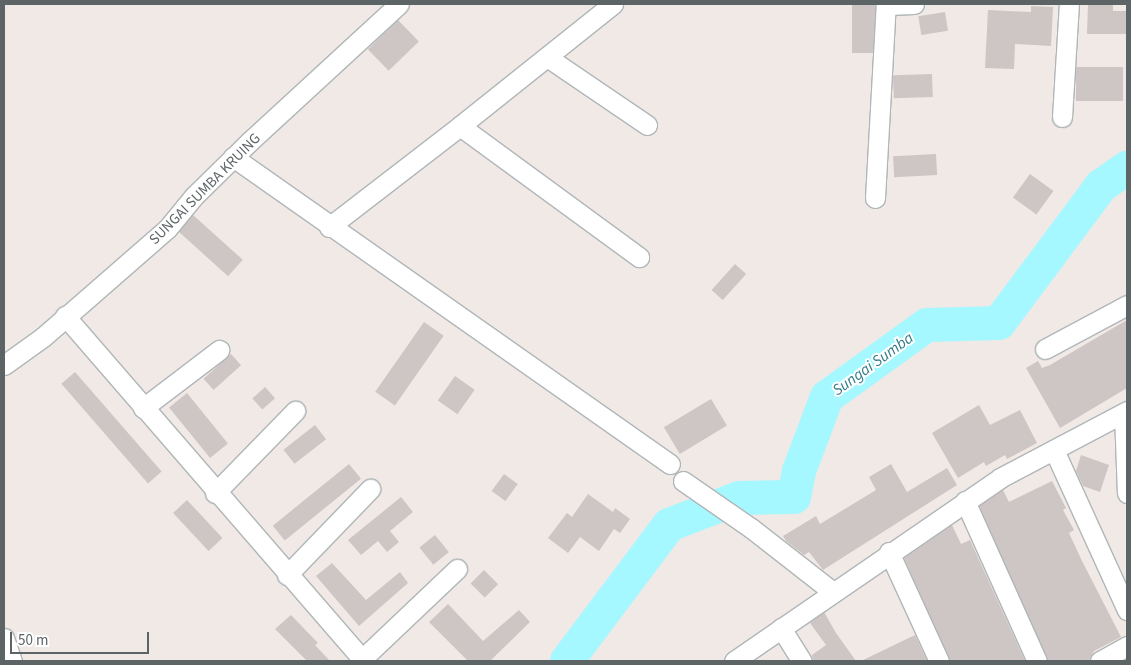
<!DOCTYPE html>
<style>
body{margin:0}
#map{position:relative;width:1131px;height:665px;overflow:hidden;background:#f0e9e5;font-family:"Source Sans 3",sans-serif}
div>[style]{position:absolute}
.river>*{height:34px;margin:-17px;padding:0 17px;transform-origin:17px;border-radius:17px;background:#a5f8ff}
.building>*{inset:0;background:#cdc6c4;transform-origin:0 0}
.roads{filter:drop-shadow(1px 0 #b0b6b8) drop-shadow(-1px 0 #b0b6b8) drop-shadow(0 1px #b0b6b8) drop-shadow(0 -1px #b0b6b8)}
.street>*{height:19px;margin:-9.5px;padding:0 9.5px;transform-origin:9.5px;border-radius:9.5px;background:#fff}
span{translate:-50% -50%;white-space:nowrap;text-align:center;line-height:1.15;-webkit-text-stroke:4px #fff;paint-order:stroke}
.street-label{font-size:15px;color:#5c6466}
.water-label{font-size:16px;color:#317b88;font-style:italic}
.frame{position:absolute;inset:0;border:5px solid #5c6466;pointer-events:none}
.scale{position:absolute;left:10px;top:632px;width:139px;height:22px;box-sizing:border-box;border:2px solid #5c6466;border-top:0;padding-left:6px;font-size:15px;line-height:18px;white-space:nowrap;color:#5c6466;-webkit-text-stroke:4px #fff;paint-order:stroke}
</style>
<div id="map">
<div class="river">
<div style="left:567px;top:661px;width:170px;rotate:-53.1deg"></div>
<div style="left:669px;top:525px;width:75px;rotate:-21.1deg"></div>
<div style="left:739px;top:498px;width:55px;rotate:-1deg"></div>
<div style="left:794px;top:497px;width:26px;rotate:-79deg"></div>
<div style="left:799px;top:471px;width:79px;rotate:-69.3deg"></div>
<div style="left:827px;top:397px;width:123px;rotate:-35.8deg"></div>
<div style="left:927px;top:325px;width:72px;rotate:-1.6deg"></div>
<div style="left:999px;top:323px;width:171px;rotate:-53.3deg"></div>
<div style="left:1101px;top:186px;width:32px;rotate:-35deg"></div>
</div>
<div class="building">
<div style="left:852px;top:4px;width:23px;height:49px"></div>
<div style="clip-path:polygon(1088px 4px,1113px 4px,1113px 11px,1127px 11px,1127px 34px,1087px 34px)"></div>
<div style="clip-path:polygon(1031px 6px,1053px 7px,1051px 46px,1015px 44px,1014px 69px,985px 68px,988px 10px,1031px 12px)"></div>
<div style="left:945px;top:12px;width:19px;height:27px;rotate:81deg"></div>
<div style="left:398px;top:20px;width:30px;height:42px;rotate:46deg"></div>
<div style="left:1076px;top:67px;width:47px;height:34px"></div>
<div style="left:932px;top:74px;width:23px;height:39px;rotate:88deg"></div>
<div style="left:936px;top:154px;width:21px;height:43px;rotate:87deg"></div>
<div style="left:1030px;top:174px;width:29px;height:29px;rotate:36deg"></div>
<div style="left:193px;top:215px;width:67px;height:22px;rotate:42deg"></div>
<div style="left:735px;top:264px;width:15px;height:35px;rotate:42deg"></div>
<div style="clip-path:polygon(1127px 320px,1127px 388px,1060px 428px,1026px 368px,1038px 361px,1042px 368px,1050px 365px)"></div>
<div style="left:424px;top:322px;width:24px;height:85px;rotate:35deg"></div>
<div style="left:231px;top:354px;width:15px;height:37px;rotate:48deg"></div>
<div style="left:75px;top:372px;width:132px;height:18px;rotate:49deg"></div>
<div style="left:455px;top:376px;width:24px;height:30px;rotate:35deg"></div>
<div style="left:265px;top:387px;width:15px;height:17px;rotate:48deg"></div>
<div style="left:187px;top:393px;width:65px;height:23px;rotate:51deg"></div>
<div style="left:711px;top:399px;width:31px;height:55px;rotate:59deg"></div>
<div style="clip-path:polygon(979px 405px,990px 425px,1020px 410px,1037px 443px,1007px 459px,1005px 455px,986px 466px,984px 462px,958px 478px,932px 433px)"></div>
<div style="left:315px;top:425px;width:18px;height:40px;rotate:52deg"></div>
<div style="clip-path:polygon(1081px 455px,1109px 465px,1100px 492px,1083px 486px,1076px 471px)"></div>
<div style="left:349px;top:464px;width:19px;height:98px;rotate:51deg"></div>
<div style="clip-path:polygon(891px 464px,907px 492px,947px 468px,957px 485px,823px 570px,809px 552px,804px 555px,786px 541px,783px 536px,816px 516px,820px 524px,876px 490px,869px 477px)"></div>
<div style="left:504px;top:474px;width:17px;height:21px;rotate:36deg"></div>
<div style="clip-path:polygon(1052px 481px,1066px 508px,1063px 510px,1074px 530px,1069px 533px,1082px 561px,1121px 637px,1094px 651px,1089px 661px,1048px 661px,979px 506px,1003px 490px,1009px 502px)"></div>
<div style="clip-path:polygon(588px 494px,613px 512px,615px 508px,630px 519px,620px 533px,614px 529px,599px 551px,580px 537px,568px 553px,548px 538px,567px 513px,572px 517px)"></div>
<div style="clip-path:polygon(401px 497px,413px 512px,390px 531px,399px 542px,387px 552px,378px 541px,361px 555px,348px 540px)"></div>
<div style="left:187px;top:500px;width:52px;height:19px;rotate:47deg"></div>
<div style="clip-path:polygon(952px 525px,961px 544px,970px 540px,1025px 661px,950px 661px,904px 558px)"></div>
<div style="left:435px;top:535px;width:22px;height:20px;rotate:51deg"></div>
<div style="clip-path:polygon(332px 563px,366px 600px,400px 572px,408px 583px,359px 626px,316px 576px)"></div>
<div style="left:484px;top:570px;width:20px;height:19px;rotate:45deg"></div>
<div style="clip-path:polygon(448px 604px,483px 641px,519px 610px,530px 622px,490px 661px,468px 661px,429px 622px)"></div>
<div style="clip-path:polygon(824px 612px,836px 633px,856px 661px,813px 661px,812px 655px,826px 645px,810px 623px)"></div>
<div style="clip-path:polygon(291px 615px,318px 643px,315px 645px,330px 661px,307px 661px,275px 629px)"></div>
<div style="clip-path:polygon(915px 635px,927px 661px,861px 661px)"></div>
</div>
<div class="roads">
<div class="street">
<div style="left:886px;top:5px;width:28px;rotate:-2deg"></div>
<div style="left:547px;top:57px;width:121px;rotate:34.2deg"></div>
<div style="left:1062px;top:117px;width:113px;rotate:-86.5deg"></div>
<div style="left:460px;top:126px;width:196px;rotate:-38.6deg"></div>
<div style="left:233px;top:157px;width:534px;rotate:35.09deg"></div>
<div style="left:875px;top:198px;width:194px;rotate:-86.8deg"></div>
<div style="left:329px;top:227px;width:165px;rotate:-37.6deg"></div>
<div style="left:460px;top:126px;width:222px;rotate:36.2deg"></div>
<div style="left:65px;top:316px;width:457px;rotate:49.1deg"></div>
<div style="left:1045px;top:349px;width:93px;rotate:-28.2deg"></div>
<div style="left:4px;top:365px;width:48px;rotate:-35.7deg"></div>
<div style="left:43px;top:337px;width:164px;rotate:-41.1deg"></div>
<div style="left:167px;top:229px;width:43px;rotate:-50.7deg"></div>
<div style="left:194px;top:196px;width:78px;rotate:-44.5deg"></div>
<div style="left:250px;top:141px;width:202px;rotate:-42.6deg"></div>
<div style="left:143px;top:408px;width:96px;rotate:-37.3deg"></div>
<div style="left:1124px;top:413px;width:80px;rotate:87.9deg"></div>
<div style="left:1054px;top:450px;width:176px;rotate:65.5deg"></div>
<div style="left:683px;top:481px;width:83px;rotate:34.7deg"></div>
<div style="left:751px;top:528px;width:104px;rotate:38deg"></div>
<div style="left:215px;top:493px;width:115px;rotate:-45.7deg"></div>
<div style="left:965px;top:501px;width:175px;rotate:65.8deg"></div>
<div style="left:889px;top:552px;width:120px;rotate:65.4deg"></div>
<div style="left:287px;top:575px;width:120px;rotate:-46deg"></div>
<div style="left:781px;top:628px;width:39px;rotate:58deg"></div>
<div style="left:4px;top:638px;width:24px;rotate:71deg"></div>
<div style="left:362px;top:659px;width:131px;rotate:-43.5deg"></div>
<div style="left:734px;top:661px;width:323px;rotate:-34.5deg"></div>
<div style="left:1000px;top:478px;width:144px;rotate:-27.8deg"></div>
<div style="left:1100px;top:661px;width:31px;rotate:-29deg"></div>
</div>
</div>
<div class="street-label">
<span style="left:205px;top:189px;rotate:-45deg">SUNGAI SUMBA KRUING</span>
</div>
<div class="water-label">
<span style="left:873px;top:364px;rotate:-36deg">Sungai Sumba</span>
</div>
<div class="frame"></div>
<div class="scale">50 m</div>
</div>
